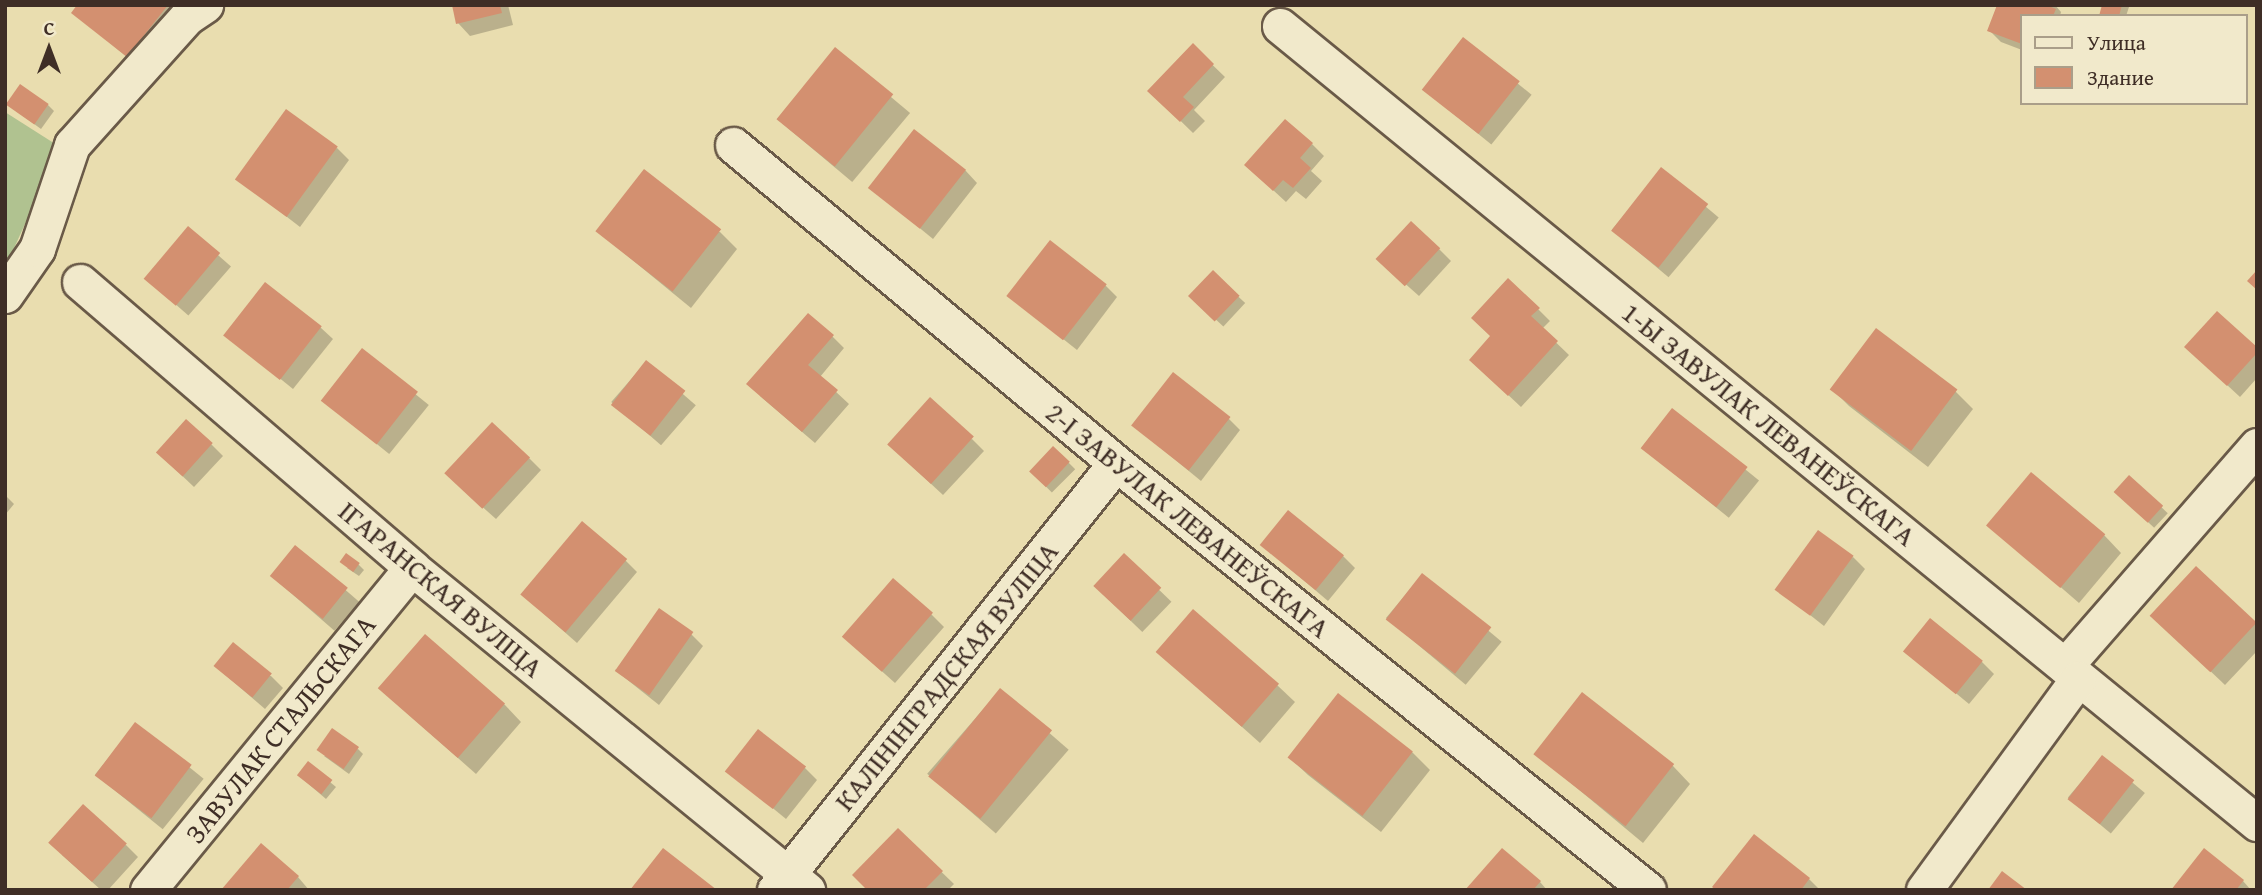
<!DOCTYPE html>
<meta charset="utf-8">
<style>
body{margin:0}
#map{position:relative;width:2262px;height:895px;overflow:hidden;background:#e9ddaf;font-family:"Gentium Book Plus",serif}
div>[style]{position:absolute}
.green>*{inset:0;background:#b0c290}
.shadow>*{inset:0;background:#0003;transform-origin:0 0}
.building>*{inset:0;background:#d39070;transform-origin:0 0}
.roads{filter:drop-shadow(2px 0 #6a5a48) drop-shadow(-2px 0 #6a5a48) drop-shadow(0 2px #6a5a48) drop-shadow(0 -2px #6a5a48)}
.street>*{height:35px;margin:-17.5px;padding:0 17.5px;transform-origin:17.5px;border-radius:17.5px;background:#f1e9cb}
span{translate:-50% -50%;white-space:nowrap;text-align:center;line-height:1.15;-webkit-text-stroke:5px #f1e9cb;paint-order:stroke}
.street-label{font-size:28px;color:#3f2e26}
.frame{position:absolute;inset:0;border:7px solid #3f2e26;pointer-events:none}
.legend{position:absolute;left:2020px;top:14px;width:228px;height:91px;box-sizing:border-box;background:#f1e9cb;border:2px solid #aa9e89;margin:0;padding:9px 12px;list-style:none;font-size:21px;color:#3f2e26}
.legend li{display:flex;align-items:center;gap:14px;height:35px}
.legend b{width:35px;border:2px solid #aa9e89}
.north{position:absolute;left:14px;top:14px;width:70px;height:70px;-webkit-text-stroke:5px #f1e9cb;paint-order:stroke;rotate:0deg;font-size:19px;font-weight:700;line-height:28px;text-align:center;color:#3f2e26}
.north::after{content:'';display:block;margin:auto;width:24px;height:32px;background:#3f2e26;clip-path:polygon(50% 0,100% 100%,50% 72%,0 100%)}
</style>
<div id="map">
<div class="green">
<div style="clip-path:polygon(5px 112px,60px 147px,5px 268px)"></div>
</div>
<div class="shadow">
<div style="clip-path:polygon(79px 5px,169px 5px,180px 17px,140px 68px,73px 12px)"></div>
<div style="clip-path:polygon(454px 5px,508px 5px,513px 25px,470px 36px,458px 23px)"></div>
<div style="clip-path:polygon(1999px 5px,2055px 5px,2061px 12px,2060px 16px,2022px 16px,2022px 50px,2001px 42px,1989px 30px)"></div>
<div style="clip-path:polygon(2104px 5px,2127px 5px,2129px 7px,2126px 16px,2101px 16px)"></div>
<div style="left:1464px;top:40px;width:87px;height:64px;rotate:39deg"></div>
<div style="clip-path:polygon(1193px 46px,1225px 77px,1194px 110px,1205px 121px,1193px 133px,1150px 91px)"></div>
<div style="left:835px;top:50px;width:98px;height:90px;rotate:40deg"></div>
<div style="clip-path:polygon(8px 105px,48px 105px,54px 111px,41px 129px)"></div>
<div style="clip-path:polygon(1312px 144px,1324px 156px,1311px 171px,1322px 181px,1306px 199px,1296px 191px,1286px 202px,1259px 177px)"></div>
<div style="clip-path:polygon(337px 148px,349px 160px,300px 227px,238px 179px)"></div>
<div style="clip-path:polygon(965px 170px,977px 183px,933px 239px,871px 188px)"></div>
<div style="left:1662px;top:170px;width:74px;height:78px;rotate:40deg"></div>
<div style="left:188px;top:229px;width:57px;height:65px;rotate:41deg"></div>
<div style="clip-path:polygon(597px 231px,720px 232px,737px 249px,691px 308px)"></div>
<div style="clip-path:polygon(1439px 249px,1451px 261px,1419px 296px,1392px 272px)"></div>
<div style="left:1213px;top:273px;width:44px;height:32px;rotate:43deg"></div>
<div style="clip-path:polygon(1105px 285px,1117px 297px,1077px 350px,1009px 296px)"></div>
<div style="clip-path:polygon(1538px 309px,1550px 321px,1542px 329px,1569px 355px,1521px 407px,1471px 360px)"></div>
<div style="clip-path:polygon(320px 327px,333px 339px,293px 389px,226px 335px)"></div>
<div style="clip-path:polygon(832px 336px,844px 348px,820px 377px,849px 404px,815px 443px,760px 396px)"></div>
<div style="clip-path:polygon(2257px 350px,2257px 378px,2240px 397px,2199px 359px)"></div>
<div style="left:362px;top:351px;width:86px;height:63px;rotate:39deg"></div>
<div style="left:646px;top:362px;width:66px;height:53px;rotate:41deg"></div>
<div style="clip-path:polygon(1831px 388px,1955px 391px,1973px 409px,1928px 467px,1849px 406px)"></div>
<div style="left:1672px;top:410px;width:112px;height:48px;rotate:39deg"></div>
<div style="clip-path:polygon(1228px 418px,1240px 430px,1201px 481px,1134px 426px)"></div>
<div style="clip-path:polygon(972px 439px,984px 451px,943px 495px,901px 456px)"></div>
<div style="clip-path:polygon(211px 444px,223px 456px,194px 487px,157px 452px)"></div>
<div style="left:1054px;top:448px;width:30px;height:33px;rotate:45deg"></div>
<div style="clip-path:polygon(529px 458px,541px 470px,496px 519px,459px 486px)"></div>
<div style="left:2129px;top:477px;width:53px;height:20px;rotate:43deg"></div>
<div style="clip-path:polygon(5px 495px,14px 504px,5px 515px)"></div>
<div style="clip-path:polygon(1989px 525px,2104px 535px,2121px 553px,2079px 603px)"></div>
<div style="clip-path:polygon(1262px 545px,1343px 556px,1355px 568px,1328px 601px)"></div>
<div style="left:296px;top:547px;width:84px;height:38px;rotate:41deg"></div>
<div style="left:1124px;top:556px;width:66px;height:42px;rotate:44deg"></div>
<div style="clip-path:polygon(1853px 557px,1865px 569px,1824px 626px,1777px 589px)"></div>
<div style="clip-path:polygon(625px 560px,637px 572px,577px 643px,534px 605px)"></div>
<div style="clip-path:polygon(358px 564px,364px 570px,359px 576px,347px 568px)"></div>
<div style="clip-path:polygon(2196px 568px,2257px 625px,2257px 651px,2225px 685px,2164px 627px)"></div>
<div style="left:1422px;top:575px;width:104px;height:56px;rotate:40deg"></div>
<div style="clip-path:polygon(931px 614px,944px 627px,895px 683px,857px 649px)"></div>
<div style="clip-path:polygon(691px 634px,703px 646px,659px 705px,615px 670px)"></div>
<div style="clip-path:polygon(1905px 651px,1982px 662px,1994px 674px,1969px 704px)"></div>
<div style="clip-path:polygon(1158px 652px,1277px 685px,1295px 702px,1260px 743px)"></div>
<div style="clip-path:polygon(215px 666px,271px 676px,283px 688px,265px 709px)"></div>
<div style="clip-path:polygon(380px 689px,504px 704px,521px 722px,476px 774px)"></div>
<div style="left:1000px;top:690px;width:91px;height:111px;rotate:41deg"></div>
<div style="clip-path:polygon(1338px 695px,1412px 752px,1430px 770px,1381px 832px,1308px 775px,1290px 758px)"></div>
<div style="left:136px;top:724px;width:87px;height:65px;rotate:39deg"></div>
<div style="clip-path:polygon(358px 749px,363px 754px,349px 774px,324px 756px)"></div>
<div style="clip-path:polygon(1536px 754px,1673px 766px,1690px 784px,1643px 843px)"></div>
<div style="left:2102px;top:757px;width:56px;height:53px;rotate:40deg"></div>
<div style="clip-path:polygon(805px 768px,817px 780px,786px 819px,728px 771px)"></div>
<div style="clip-path:polygon(305px 781px,330px 782px,336px 787px,326px 799px)"></div>
<div style="clip-path:polygon(898px 830px,954px 884px,948px 890px,869px 890px)"></div>
<div style="clip-path:polygon(126px 845px,138px 857px,108px 890px,101px 890px,62px 855px)"></div>
<div style="clip-path:polygon(298px 877px,309px 890px,223px 890px)"></div>
<div style="clip-path:polygon(1809px 879px,1820px 890px,1718px 890px)"></div>
<div style="clip-path:polygon(2243px 881px,2251px 890px,2173px 890px)"></div>
<div style="clip-path:polygon(1540px 882px,1547px 890px,1468px 890px)"></div>
</div>
<div class="building">
<div style="clip-path:polygon(77px 5px,168px 5px,127px 57px,71px 13px)"></div>
<div style="clip-path:polygon(452px 5px,500px 5px,502px 13px,456px 24px)"></div>
<div style="clip-path:polygon(1997px 5px,2046px 5px,2056px 9px,2053px 16px,2022px 16px,2022px 44px,1987px 31px)"></div>
<div style="clip-path:polygon(2102px 5px,2122px 5px,2119px 16px,2099px 16px)"></div>
<div style="left:1463px;top:37px;width:72px;height:67px;rotate:38deg"></div>
<div style="clip-path:polygon(1193px 43px,1214px 64px,1183px 97px,1194px 107px,1180px 122px,1147px 91px)"></div>
<div style="left:835px;top:47px;width:75px;height:93px;rotate:39deg"></div>
<div style="left:20px;top:84px;width:35px;height:25px;rotate:35deg"></div>
<div style="left:286px;top:109px;width:64px;height:87px;rotate:36deg"></div>
<div style="clip-path:polygon(1285px 119px,1313px 143px,1300px 158px,1311px 168px,1293px 188px,1283px 180px,1273px 191px,1244px 165px)"></div>
<div style="left:914px;top:129px;width:66px;height:75px;rotate:38deg"></div>
<div style="left:1661px;top:167px;width:60px;height:81px;rotate:38deg"></div>
<div style="left:644px;top:169px;width:98px;height:79px;rotate:38deg"></div>
<div style="left:1411px;top:221px;width:40px;height:52px;rotate:43deg"></div>
<div style="left:188px;top:226px;width:42px;height:69px;rotate:40deg"></div>
<div style="left:1050px;top:240px;width:72px;height:71px;rotate:38deg"></div>
<div style="left:1213px;top:270px;width:37px;height:36px;rotate:44deg"></div>
<div style="clip-path:polygon(2257px 270px,2257px 290px,2247px 281px)"></div>
<div style="clip-path:polygon(1508px 278px,1540px 308px,1531px 316px,1558px 341px,1508px 396px,1469px 360px,1490px 336px,1471px 318px)"></div>
<div style="left:265px;top:282px;width:72px;height:68px;rotate:38deg"></div>
<div style="clip-path:polygon(2217px 311px,2257px 347px,2257px 353px,2227px 386px,2184px 347px)"></div>
<div style="clip-path:polygon(808px 313px,834px 335px,808px 365px,838px 390px,802px 432px,746px 384px)"></div>
<div style="left:1876px;top:328px;width:102px;height:77px;rotate:37deg"></div>
<div style="left:362px;top:348px;width:71px;height:67px;rotate:38deg"></div>
<div style="left:646px;top:360px;width:50px;height:57px;rotate:38deg"></div>
<div style="left:1173px;top:372px;width:73px;height:68px;rotate:38deg"></div>
<div style="left:930px;top:397px;width:59px;height:64px;rotate:42deg"></div>
<div style="left:1672px;top:408px;width:96px;height:51px;rotate:38deg"></div>
<div style="left:186px;top:419px;width:36px;height:45px;rotate:42deg"></div>
<div style="left:492px;top:422px;width:52px;height:70px;rotate:43deg"></div>
<div style="left:1053px;top:446px;width:23px;height:35px;rotate:43deg"></div>
<div style="left:2031px;top:472px;width:97px;height:70px;rotate:40deg"></div>
<div style="left:2129px;top:475px;width:46px;height:23px;rotate:42deg"></div>
<div style="left:1288px;top:510px;width:72px;height:45px;rotate:39deg"></div>
<div style="left:582px;top:521px;width:59px;height:96px;rotate:40deg"></div>
<div style="left:1818px;top:530px;width:44px;height:74px;rotate:36deg"></div>
<div style="left:295px;top:545px;width:68px;height:40px;rotate:39deg"></div>
<div style="left:346px;top:553px;width:17px;height:11px;rotate:36deg"></div>
<div style="left:1124px;top:553px;width:51px;height:45px;rotate:43deg"></div>
<div style="left:2196px;top:566px;width:83px;height:68px;rotate:43deg"></div>
<div style="left:1422px;top:573px;width:88px;height:59px;rotate:38deg"></div>
<div style="left:893px;top:578px;width:53px;height:78px;rotate:41deg"></div>
<div style="left:659px;top:608px;width:42px;height:77px;rotate:35deg"></div>
<div style="left:1193px;top:609px;width:114px;height:57px;rotate:41deg"></div>
<div style="left:1930px;top:618px;width:68px;height:43px;rotate:39deg"></div>
<div style="left:425px;top:634px;width:106px;height:72px;rotate:41deg"></div>
<div style="left:233px;top:642px;width:50px;height:31px;rotate:39deg"></div>
<div style="left:1000px;top:688px;width:67px;height:114px;rotate:39deg"></div>
<div style="left:1582px;top:692px;width:117px;height:79px;rotate:38deg"></div>
<div style="left:1338px;top:693px;width:95px;height:82px;rotate:38deg"></div>
<div style="left:135px;top:722px;width:71px;height:67px;rotate:37deg"></div>
<div style="left:332px;top:728px;width:33px;height:27px;rotate:35deg"></div>
<div style="left:758px;top:729px;width:61px;height:54px;rotate:38deg"></div>
<div style="left:2102px;top:755px;width:41px;height:56px;rotate:38deg"></div>
<div style="left:308px;top:761px;width:31px;height:18px;rotate:38deg"></div>
<div style="left:83px;top:804px;width:59px;height:52px;rotate:42deg"></div>
<div style="clip-path:polygon(898px 828px,943px 871px,924px 890px,867px 890px,852px 875px)"></div>
<div style="clip-path:polygon(1754px 834px,1810px 878px,1801px 890px,1716px 890px,1712px 887px)"></div>
<div style="clip-path:polygon(261px 843px,299px 876px,287px 890px,221px 890px)"></div>
<div style="clip-path:polygon(663px 848px,717px 890px,630px 890px)"></div>
<div style="clip-path:polygon(1502px 848px,1541px 881px,1533px 890px,1465px 890px)"></div>
<div style="clip-path:polygon(2204px 848px,2244px 880px,2236px 890px,2171px 890px)"></div>
<div style="clip-path:polygon(2002px 871px,2027px 890px,1988px 890px)"></div>
</div>
<div class="roads">
<div class="street">
<div style="left:1280px;top:26px;width:1261px;rotate:39.21deg"></div>
<div style="left:733px;top:145px;width:498px;rotate:39.7deg"></div>
<div style="left:1116px;top:463px;width:682px;rotate:38.75deg"></div>
<div style="left:80px;top:282px;width:438px;rotate:40.7deg"></div>
<div style="left:412px;top:568px;width:510px;rotate:39.19deg"></div>
<div style="left:5px;top:295px;width:56px;rotate:-55.2deg"></div>
<div style="left:37px;top:249px;width:110px;rotate:-71.4deg"></div>
<div style="left:72px;top:145px;width:172px;rotate:-48.1deg"></div>
<div style="left:187px;top:17px;width:22px;rotate:-34deg"></div>
<div style="left:2065px;top:666px;width:292px;rotate:-48.9deg"></div>
<div style="left:148px;top:890px;width:416px;rotate:-50.7deg"></div>
<div style="left:775px;top:890px;width:546px;rotate:-51.39deg"></div>
<div style="left:1924px;top:890px;width:261px;rotate:-53.9deg"></div>
</div>
</div>
<div class="street-label">
<span style="left:1769px;top:424px;rotate:39deg">1-Ы ЗАВУЛАК ЛЕВАНЕЎСКАГА</span>
<span style="left:1188px;top:520px;rotate:39deg">2-І ЗАВУЛАК ЛЕВАНЕЎСКАГА</span>
<span style="left:441px;top:589px;rotate:40deg">ІГАРАНСКАЯ ВУЛІЦА</span>
<span style="left:946px;top:676px;rotate:-51deg">КАЛІНІНГРАДСКАЯ ВУЛІЦА</span>
<span style="left:280px;top:729px;rotate:-51deg">ЗАВУЛАК СТАЛЬСКАГА</span>
</div>
<div class="frame"></div>
<ul class="legend">
<li><b style="height:9px;background:#f1e9cb"></b>Улица</li>
<li><b style="height:19px;background:#d39070"></b>Здание</li>
</ul>
<div class="north">С</div>
</div>
